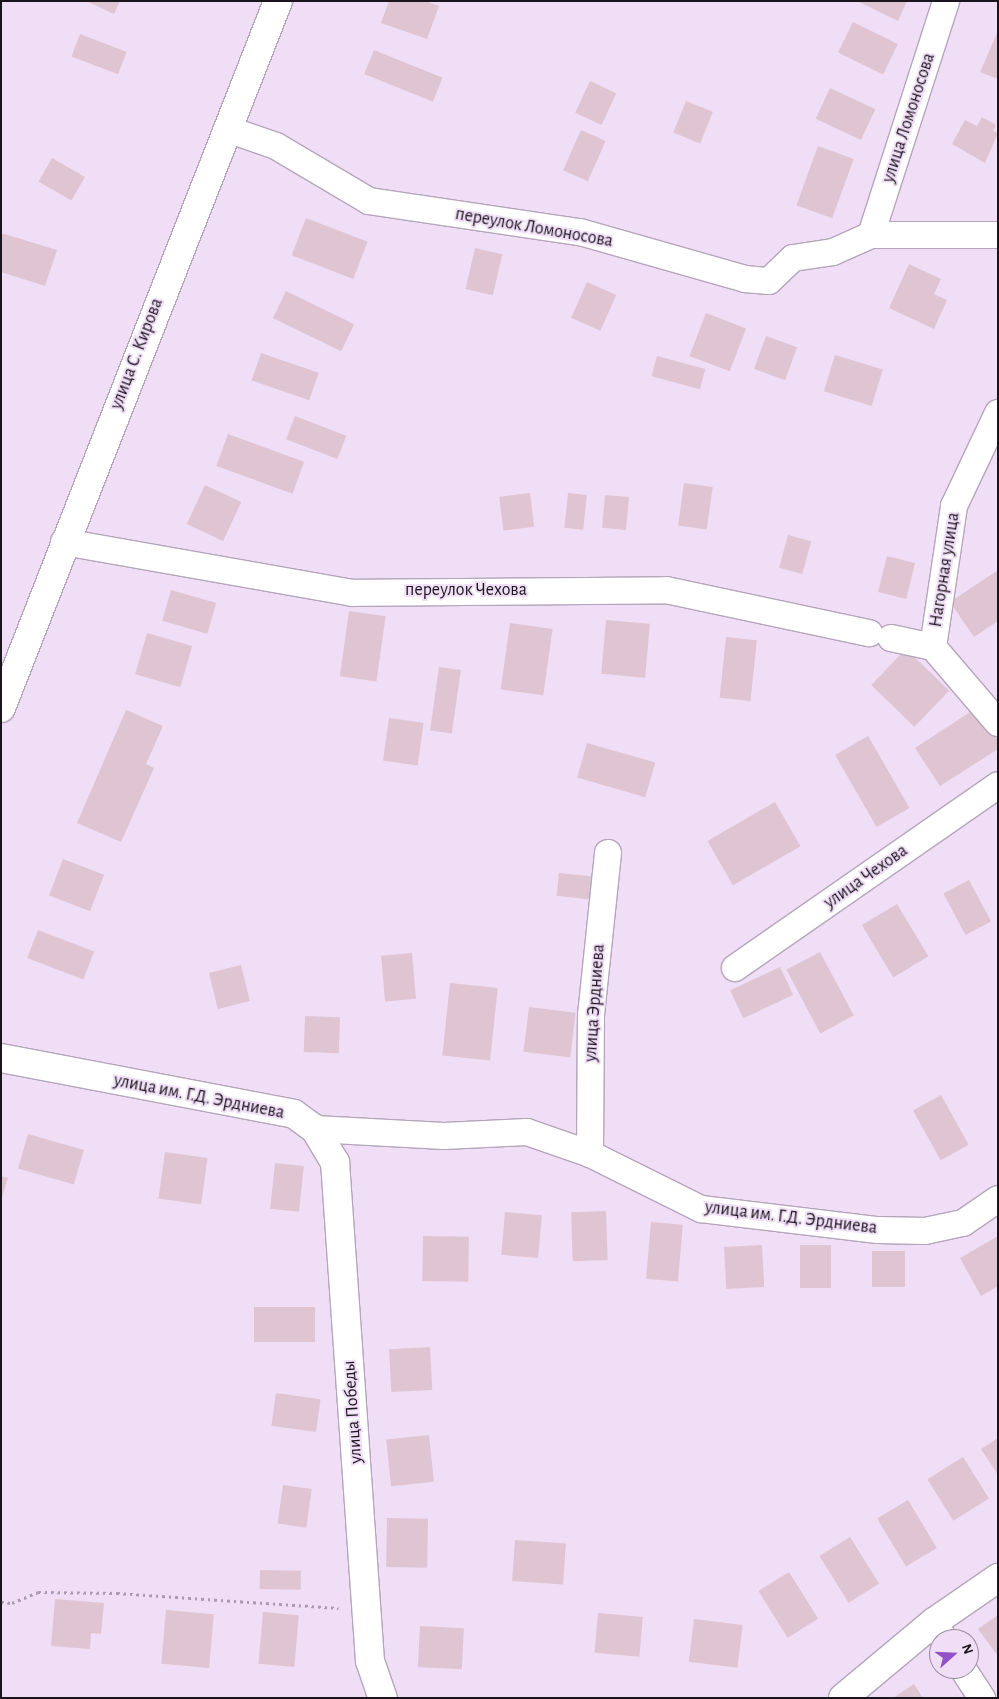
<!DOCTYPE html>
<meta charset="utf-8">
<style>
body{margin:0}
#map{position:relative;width:999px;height:1699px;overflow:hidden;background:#efdef5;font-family:"Alegreya Sans",sans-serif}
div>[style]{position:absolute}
.building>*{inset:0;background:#dfc5d2;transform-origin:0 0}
.path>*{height:3px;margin-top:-1.5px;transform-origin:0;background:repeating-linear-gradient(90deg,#a99cae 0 2.5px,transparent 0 6.5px)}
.roads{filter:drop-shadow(1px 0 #b5a5bb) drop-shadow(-1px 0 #b5a5bb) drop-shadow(0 1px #b5a5bb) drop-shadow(0 -1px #b5a5bb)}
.minor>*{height:26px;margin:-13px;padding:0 13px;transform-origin:13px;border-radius:13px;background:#fff}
.tertiary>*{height:28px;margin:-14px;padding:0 14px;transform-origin:14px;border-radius:14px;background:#fff}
.secondary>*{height:28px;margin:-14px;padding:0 14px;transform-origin:14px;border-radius:14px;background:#fff}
span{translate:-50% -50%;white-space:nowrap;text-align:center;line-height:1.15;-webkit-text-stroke:4px #efdef5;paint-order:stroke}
.street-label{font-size:18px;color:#1a141c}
.frame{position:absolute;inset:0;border:2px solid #1a141c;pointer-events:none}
.north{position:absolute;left:929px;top:1629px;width:50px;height:50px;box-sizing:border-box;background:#efdef5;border:1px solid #9a8d9e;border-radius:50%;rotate:70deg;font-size:14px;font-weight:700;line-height:20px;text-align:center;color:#1a141c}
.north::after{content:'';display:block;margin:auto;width:18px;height:22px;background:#9251c7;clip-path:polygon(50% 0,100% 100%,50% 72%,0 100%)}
</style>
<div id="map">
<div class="building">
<div style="clip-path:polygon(86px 1px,120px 1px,114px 14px)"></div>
<div style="clip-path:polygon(389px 1px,425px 1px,439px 6px,427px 39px,381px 23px)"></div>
<div style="clip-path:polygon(857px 1px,907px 1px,898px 21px)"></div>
<div style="left:853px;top:22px;width:50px;height:34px;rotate:26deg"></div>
<div style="clip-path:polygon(998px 31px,998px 79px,980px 72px)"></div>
<div style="left:80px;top:34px;width:50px;height:24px;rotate:21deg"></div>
<div style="left:374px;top:50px;width:74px;height:26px;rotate:22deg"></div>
<div style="left:590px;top:81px;width:29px;height:35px;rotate:25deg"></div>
<div style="left:830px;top:88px;width:50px;height:34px;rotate:25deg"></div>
<div style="left:686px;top:101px;width:29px;height:34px;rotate:22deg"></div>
<div style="clip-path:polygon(982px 117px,996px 125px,993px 131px,998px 133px,985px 163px,952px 144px,965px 120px,977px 126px)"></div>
<div style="left:581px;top:130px;width:27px;height:44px;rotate:24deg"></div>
<div style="left:818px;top:146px;width:38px;height:63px;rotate:20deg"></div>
<div style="left:52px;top:158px;width:38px;height:27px;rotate:30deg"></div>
<div style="left:306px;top:218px;width:66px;height:40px;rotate:21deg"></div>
<div style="clip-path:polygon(1px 233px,57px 250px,45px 286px,1px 272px)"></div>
<div style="left:475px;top:248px;width:28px;height:42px;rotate:13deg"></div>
<div style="clip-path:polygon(909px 264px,941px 279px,934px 294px,947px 300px,934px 329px,889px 308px)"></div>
<div style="left:587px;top:282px;width:32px;height:39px;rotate:24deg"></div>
<div style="left:286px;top:291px;width:76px;height:30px;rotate:26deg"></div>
<div style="left:706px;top:313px;width:43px;height:46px;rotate:21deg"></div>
<div style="left:766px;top:336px;width:33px;height:35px;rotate:20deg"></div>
<div style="left:261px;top:353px;width:61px;height:29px;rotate:19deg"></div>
<div style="left:835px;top:355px;width:50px;height:38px;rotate:17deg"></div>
<div style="left:657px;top:356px;width:50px;height:21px;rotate:15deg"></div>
<div style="left:295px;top:416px;width:55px;height:25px;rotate:21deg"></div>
<div style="left:228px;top:434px;width:81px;height:34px;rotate:20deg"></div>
<div style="left:684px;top:483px;width:29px;height:43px;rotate:8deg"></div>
<div style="left:205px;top:485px;width:40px;height:43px;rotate:25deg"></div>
<div style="left:530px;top:493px;width:34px;height:31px;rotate:83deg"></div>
<div style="left:568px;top:493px;width:19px;height:35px;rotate:6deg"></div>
<div style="left:605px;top:495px;width:24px;height:33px;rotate:5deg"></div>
<div style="left:788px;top:535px;width:24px;height:34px;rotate:15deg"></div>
<div style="left:887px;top:556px;width:29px;height:37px;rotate:14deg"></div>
<div style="clip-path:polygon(998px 570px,998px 621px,974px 637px,950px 602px)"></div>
<div style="left:171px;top:590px;width:47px;height:32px;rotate:16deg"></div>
<div style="left:349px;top:611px;width:37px;height:66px;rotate:8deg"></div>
<div style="left:606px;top:620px;width:44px;height:54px;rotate:5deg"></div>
<div style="left:510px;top:623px;width:43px;height:67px;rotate:8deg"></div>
<div style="left:147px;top:633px;width:47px;height:43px;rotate:16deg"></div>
<div style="left:726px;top:637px;width:31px;height:61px;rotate:6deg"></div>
<div style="left:906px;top:649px;width:60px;height:50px;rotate:44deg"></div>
<div style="left:439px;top:667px;width:22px;height:64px;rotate:8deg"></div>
<div style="clip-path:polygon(981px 705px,998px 732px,998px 749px,940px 786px,915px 748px)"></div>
<div style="clip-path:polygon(126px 710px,163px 726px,146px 764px,154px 768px,121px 842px,77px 823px)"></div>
<div style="left:389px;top:718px;width:35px;height:43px;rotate:8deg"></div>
<div style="left:868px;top:736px;width:83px;height:38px;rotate:60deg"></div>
<div style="left:587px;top:743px;width:71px;height:36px;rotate:16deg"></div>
<div style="left:775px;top:802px;width:51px;height:78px;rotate:60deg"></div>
<div style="left:63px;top:859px;width:44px;height:39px;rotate:21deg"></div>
<div style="left:559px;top:873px;width:39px;height:23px;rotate:6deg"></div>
<div style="left:969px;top:880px;width:47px;height:29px;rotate:62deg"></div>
<div style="left:897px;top:904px;width:61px;height:41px;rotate:59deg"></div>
<div style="left:38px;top:930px;width:60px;height:30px;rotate:21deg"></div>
<div style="left:820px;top:952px;width:72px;height:38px;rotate:62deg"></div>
<div style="left:412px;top:953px;width:46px;height:31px;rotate:85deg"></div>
<div style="left:241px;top:965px;width:37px;height:33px;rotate:76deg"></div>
<div style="left:780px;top:967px;width:31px;height:55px;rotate:65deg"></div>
<div style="left:450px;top:983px;width:48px;height:73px;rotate:6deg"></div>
<div style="left:529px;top:1007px;width:47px;height:45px;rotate:7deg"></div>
<div style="left:305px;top:1016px;width:35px;height:36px;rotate:2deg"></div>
<div style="left:941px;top:1095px;width:57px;height:32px;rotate:61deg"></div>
<div style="left:28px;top:1134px;width:58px;height:36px;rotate:16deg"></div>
<div style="left:165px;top:1152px;width:43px;height:47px;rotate:8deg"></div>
<div style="left:275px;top:1163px;width:29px;height:46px;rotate:6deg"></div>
<div style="clip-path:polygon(1px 1176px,8px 1178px,2px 1198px,1px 1198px)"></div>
<div style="left:606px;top:1211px;width:49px;height:35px;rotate:88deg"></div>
<div style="left:505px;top:1212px;width:37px;height:43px;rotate:5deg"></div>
<div style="left:651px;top:1222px;width:32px;height:57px;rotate:5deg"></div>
<div style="left:423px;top:1236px;width:46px;height:45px;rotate:1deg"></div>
<div style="clip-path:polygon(998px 1236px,998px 1286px,981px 1296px,960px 1258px)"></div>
<div style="left:762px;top:1245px;width:42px;height:38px;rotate:87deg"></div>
<div style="left:800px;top:1245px;width:31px;height:43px"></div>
<div style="left:872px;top:1251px;width:33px;height:36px"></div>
<div style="left:254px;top:1307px;width:61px;height:35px"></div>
<div style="left:430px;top:1347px;width:43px;height:41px;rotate:87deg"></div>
<div style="left:276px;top:1393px;width:45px;height:33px;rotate:8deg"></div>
<div style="left:429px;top:1435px;width:47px;height:43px;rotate:84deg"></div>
<div style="clip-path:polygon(998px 1438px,998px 1475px,981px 1449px)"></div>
<div style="left:963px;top:1457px;width:49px;height:42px;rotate:58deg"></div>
<div style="left:283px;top:1485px;width:29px;height:39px;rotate:8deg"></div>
<div style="left:908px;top:1500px;width:56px;height:36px;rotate:59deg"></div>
<div style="left:387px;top:1518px;width:41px;height:49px;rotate:1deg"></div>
<div style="left:850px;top:1537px;width:55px;height:36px;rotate:58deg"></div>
<div style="left:515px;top:1540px;width:51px;height:41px;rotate:4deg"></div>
<div style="left:260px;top:1570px;width:41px;height:19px;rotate:1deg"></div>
<div style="left:789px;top:1572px;width:55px;height:36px;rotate:58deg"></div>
<div style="clip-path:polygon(55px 1599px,104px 1603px,101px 1634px,91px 1633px,90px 1649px,51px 1646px)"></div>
<div style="left:166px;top:1610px;width:48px;height:54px;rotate:5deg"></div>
<div style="left:263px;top:1612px;width:36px;height:52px;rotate:5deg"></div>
<div style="left:598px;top:1613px;width:45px;height:40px;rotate:5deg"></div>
<div style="clip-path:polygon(998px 1615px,998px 1656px,978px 1629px)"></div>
<div style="left:694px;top:1619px;width:49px;height:43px;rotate:7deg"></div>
<div style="left:420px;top:1626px;width:44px;height:41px;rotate:3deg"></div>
<div style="clip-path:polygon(914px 1684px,923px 1698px,893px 1698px)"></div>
</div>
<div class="path">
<div style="left:1px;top:1602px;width:11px;rotate:5deg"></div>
<div style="left:12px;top:1603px;width:28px;rotate:-23deg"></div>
<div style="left:38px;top:1592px;width:79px;rotate:0.7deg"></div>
<div style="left:117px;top:1593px;width:222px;rotate:3.9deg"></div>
</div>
<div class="roads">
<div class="minor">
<div style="left:227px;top:129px;width:52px;rotate:19.1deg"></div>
<div style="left:276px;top:146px;width:108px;rotate:30.6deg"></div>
<div style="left:369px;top:201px;width:213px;rotate:8.4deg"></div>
<div style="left:580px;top:232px;width:172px;rotate:15.9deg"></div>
<div style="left:745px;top:279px;width:24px;rotate:5deg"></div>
<div style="left:769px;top:281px;width:33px;rotate:-44deg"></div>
<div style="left:793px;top:258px;width:40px;rotate:-8.5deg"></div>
<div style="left:833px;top:252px;width:42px;rotate:-24.1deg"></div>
<div style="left:871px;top:235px;width:127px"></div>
<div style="left:871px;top:235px;width:246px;rotate:-72.2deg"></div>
<div style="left:64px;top:542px;width:292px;rotate:10deg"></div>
<div style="left:352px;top:593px;width:314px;rotate:-0.5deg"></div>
<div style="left:666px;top:590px;width:208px;rotate:12deg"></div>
<div style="left:891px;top:638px;width:43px;rotate:12.1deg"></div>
<div style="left:933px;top:647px;width:100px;rotate:49.5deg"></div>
<div style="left:933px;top:647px;width:143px;rotate:-81.5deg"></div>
<div style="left:954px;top:506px;width:103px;rotate:-64.7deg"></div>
<div style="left:735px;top:968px;width:320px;rotate:-34.8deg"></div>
<div style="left:315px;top:1129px;width:129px;rotate:3.1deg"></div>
<div style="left:444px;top:1136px;width:83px;rotate:-2.8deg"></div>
<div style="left:527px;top:1132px;width:67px;rotate:19.2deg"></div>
<div style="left:590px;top:1154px;width:124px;rotate:26.4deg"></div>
<div style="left:701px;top:1209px;width:178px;rotate:6.8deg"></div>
<div style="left:878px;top:1230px;width:47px;rotate:1.2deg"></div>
<div style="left:925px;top:1231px;width:39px;rotate:-12deg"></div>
<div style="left:963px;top:1223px;width:42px;rotate:-34.4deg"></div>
<div style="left:590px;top:1154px;width:139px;rotate:-89.6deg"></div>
<div style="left:591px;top:1015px;width:163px;rotate:-84deg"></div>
<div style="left:934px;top:1622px;width:20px;rotate:60deg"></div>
<div style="left:963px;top:1669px;width:35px;rotate:57deg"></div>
</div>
<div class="tertiary">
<div style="left:1px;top:1058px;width:298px;rotate:10.8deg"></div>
<div style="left:294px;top:1114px;width:26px;rotate:36deg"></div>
<div style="left:315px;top:1129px;width:39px;rotate:59deg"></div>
<div style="left:335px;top:1162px;width:500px;rotate:85.99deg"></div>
<div style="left:370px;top:1661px;width:39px;rotate:71deg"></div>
<div style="left:843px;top:1698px;width:119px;rotate:-39.9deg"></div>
<div style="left:934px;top:1622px;width:78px;rotate:-34.5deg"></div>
</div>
<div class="secondary">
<div style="left:1px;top:708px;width:759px;rotate:-68.6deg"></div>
</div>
</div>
<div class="street-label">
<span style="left:909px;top:118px;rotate:-72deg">улица Ломоносова</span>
<span style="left:534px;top:228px;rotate:10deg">переулок Ломоносова</span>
<span style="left:137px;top:354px;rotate:-69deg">улица С. Кирова</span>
<span style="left:945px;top:570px;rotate:-81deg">Нагорная улица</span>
<span style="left:466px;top:590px">переулок Чехова</span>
<span style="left:866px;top:877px;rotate:-35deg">улица Чехова</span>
<span style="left:595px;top:1003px;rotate:-86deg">улица Эрдниева</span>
<span style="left:199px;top:1097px;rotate:11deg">улица им. Г.Д. Эрдниева</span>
<span style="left:791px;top:1218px;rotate:7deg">улица им. Г.Д. Эрдниева</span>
<span style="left:353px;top:1412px;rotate:-94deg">улица Победы</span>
</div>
<div class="frame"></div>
<div class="north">N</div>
</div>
